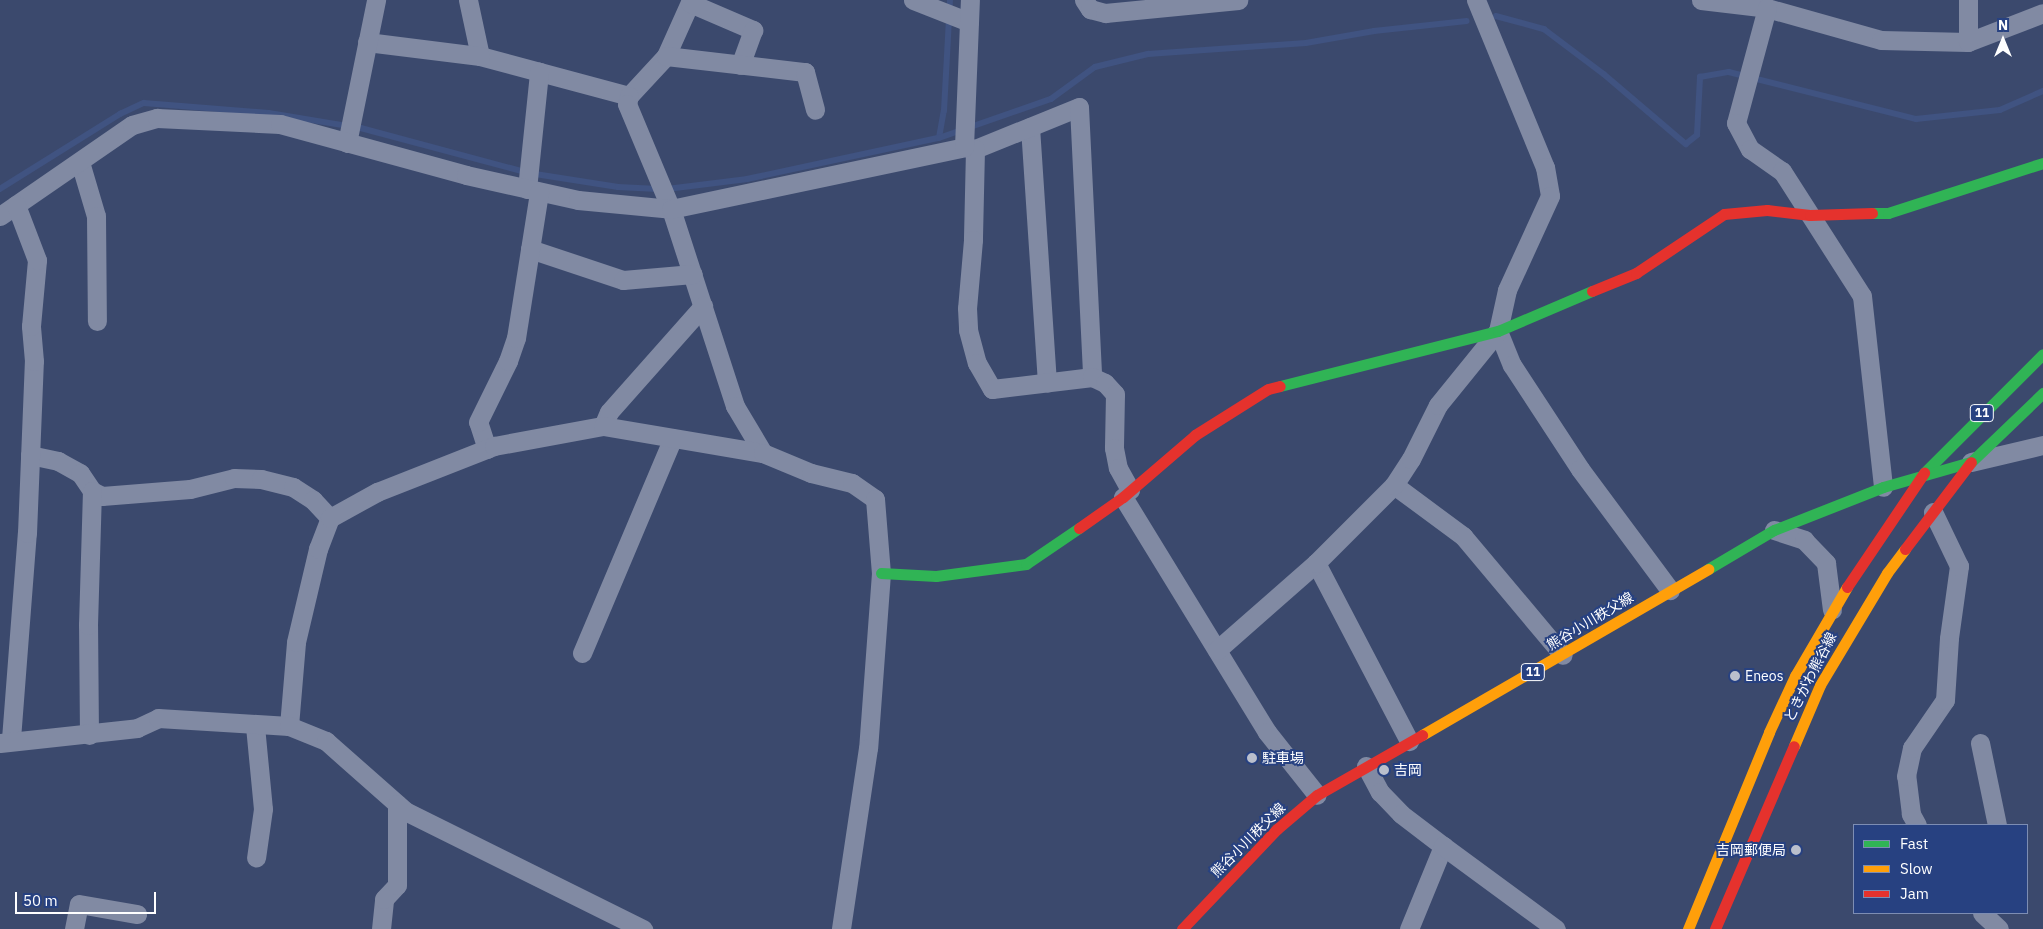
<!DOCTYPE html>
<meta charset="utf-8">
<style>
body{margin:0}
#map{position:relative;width:2043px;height:929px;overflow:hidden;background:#3b496d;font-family:"IBM Plex Sans","Noto Sans JP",sans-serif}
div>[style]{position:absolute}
.stream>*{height:5.5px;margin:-2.75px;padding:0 2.75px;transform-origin:2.75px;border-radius:2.75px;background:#405381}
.street>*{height:19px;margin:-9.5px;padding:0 9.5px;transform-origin:9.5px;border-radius:9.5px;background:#818aa3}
.fast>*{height:11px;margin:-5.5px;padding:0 5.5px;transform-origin:5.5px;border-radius:5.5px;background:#30b455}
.slow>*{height:11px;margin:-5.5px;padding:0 5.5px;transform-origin:5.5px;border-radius:5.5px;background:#ff9f0a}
.jam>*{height:11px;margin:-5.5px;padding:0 5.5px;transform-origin:5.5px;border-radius:5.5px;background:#e5322d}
.dots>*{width:14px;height:14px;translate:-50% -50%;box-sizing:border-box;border:2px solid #274181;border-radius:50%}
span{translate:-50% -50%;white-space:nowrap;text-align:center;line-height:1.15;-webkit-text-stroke:4px #274181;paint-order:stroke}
.shield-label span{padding:1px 4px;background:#274181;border:1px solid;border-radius:4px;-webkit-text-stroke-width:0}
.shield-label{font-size:12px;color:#fff;font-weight:700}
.street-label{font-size:14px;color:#fff}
.poi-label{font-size:14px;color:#fff}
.left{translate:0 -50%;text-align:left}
.right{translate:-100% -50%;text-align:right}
.legend{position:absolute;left:1853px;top:824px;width:175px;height:90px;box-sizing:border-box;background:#274181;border:1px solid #7d8db3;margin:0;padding:6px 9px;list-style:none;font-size:15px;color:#fff}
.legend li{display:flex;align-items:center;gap:10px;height:25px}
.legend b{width:25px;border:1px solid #7d8db3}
.north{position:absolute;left:1978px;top:15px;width:50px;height:50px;-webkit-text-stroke:4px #274181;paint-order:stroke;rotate:0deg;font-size:14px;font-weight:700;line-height:20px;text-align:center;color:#fff}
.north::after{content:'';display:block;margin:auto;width:18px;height:22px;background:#fff;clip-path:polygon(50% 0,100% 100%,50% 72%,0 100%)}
.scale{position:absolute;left:15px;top:892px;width:141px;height:22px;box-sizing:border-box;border:2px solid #fff;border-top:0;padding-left:6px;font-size:15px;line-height:18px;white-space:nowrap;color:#fff;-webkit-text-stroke:4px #274181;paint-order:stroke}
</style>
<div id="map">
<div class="stream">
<div style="left:1496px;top:16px;width:50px;rotate:15.2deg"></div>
<div style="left:1544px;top:29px;width:75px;rotate:36.9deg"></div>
<div style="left:1604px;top:74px;width:108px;rotate:40.5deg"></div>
<div style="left:1686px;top:144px;width:14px;rotate:-39deg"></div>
<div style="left:1697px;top:135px;width:58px;rotate:-87deg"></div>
<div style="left:1700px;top:77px;width:29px;rotate:-10deg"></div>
<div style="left:1729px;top:72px;width:193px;rotate:14.1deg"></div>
<div style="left:1916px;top:119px;width:84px;rotate:-6.1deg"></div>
<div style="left:2000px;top:110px;width:47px;rotate:-23.8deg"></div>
<div style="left:939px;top:138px;width:27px;rotate:-80deg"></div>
<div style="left:944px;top:111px;width:111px;rotate:-86.9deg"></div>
<div style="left:0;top:189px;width:142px;rotate:-32deg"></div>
<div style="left:120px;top:114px;width:26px;rotate:-25deg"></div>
<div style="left:144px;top:103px;width:125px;rotate:4.6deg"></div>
<div style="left:269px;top:113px;width:93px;rotate:9.3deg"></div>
<div style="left:361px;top:128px;width:174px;rotate:15deg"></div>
<div style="left:529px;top:173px;width:90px;rotate:8.9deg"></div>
<div style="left:618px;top:187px;width:40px;rotate:2.9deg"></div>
<div style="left:667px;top:189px;width:81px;rotate:-7.1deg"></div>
<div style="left:747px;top:179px;width:196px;rotate:-12.1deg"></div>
<div style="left:939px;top:138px;width:119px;rotate:-19.2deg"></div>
<div style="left:1051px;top:99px;width:54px;rotate:-36deg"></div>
<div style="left:1095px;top:67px;width:55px;rotate:-13.8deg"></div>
<div style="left:1148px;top:54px;width:158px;rotate:-4deg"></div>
<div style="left:1306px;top:43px;width:69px;rotate:-10deg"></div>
<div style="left:1374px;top:31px;width:93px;rotate:-6.2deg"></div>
</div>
<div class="street">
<div style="left:468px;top:0;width:57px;rotate:77.9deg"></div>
<div style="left:480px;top:56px;width:154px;rotate:15deg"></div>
<div style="left:691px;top:0;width:61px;rotate:114.1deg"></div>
<div style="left:666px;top:56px;width:54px;rotate:132.8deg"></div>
<div style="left:629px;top:96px;width:8px;rotate:104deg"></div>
<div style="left:627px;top:104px;width:114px;rotate:67.3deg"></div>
<div style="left:671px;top:209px;width:207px;rotate:72deg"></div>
<div style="left:735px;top:406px;width:55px;rotate:59.2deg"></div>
<div style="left:913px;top:0;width:60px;rotate:21.4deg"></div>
<div style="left:1084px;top:0;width:11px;rotate:56deg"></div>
<div style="left:1090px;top:9px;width:16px;rotate:15deg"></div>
<div style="left:1105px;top:13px;width:134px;rotate:-5.6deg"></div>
<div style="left:1476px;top:0;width:181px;rotate:67.6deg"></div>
<div style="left:1545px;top:167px;width:29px;rotate:80deg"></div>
<div style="left:1550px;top:196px;width:103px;rotate:114.6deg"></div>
<div style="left:1507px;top:290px;width:42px;rotate:102.4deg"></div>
<div style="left:1498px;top:331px;width:37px;rotate:68deg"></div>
<div style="left:1512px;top:365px;width:124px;rotate:56.8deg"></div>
<div style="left:1580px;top:469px;width:151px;rotate:53.4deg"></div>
<div style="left:1701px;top:0;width:66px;rotate:6.9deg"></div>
<div style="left:1767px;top:8px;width:118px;rotate:15.7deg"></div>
<div style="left:1881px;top:40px;width:87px;rotate:1.3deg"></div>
<div style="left:1968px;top:42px;width:80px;rotate:-21.1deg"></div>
<div style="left:690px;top:3px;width:69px;rotate:23.2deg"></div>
<div style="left:753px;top:30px;width:37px;rotate:110deg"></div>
<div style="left:1767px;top:8px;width:119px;rotate:105.1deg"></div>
<div style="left:1736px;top:123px;width:30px;rotate:62deg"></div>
<div style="left:1750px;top:149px;width:39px;rotate:35deg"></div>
<div style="left:1782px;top:171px;width:148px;rotate:57.4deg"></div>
<div style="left:1862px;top:296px;width:192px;rotate:83.7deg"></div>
<div style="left:367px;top:42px;width:114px;rotate:7.1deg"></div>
<div style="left:1968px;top:42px;width:42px;rotate:-90deg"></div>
<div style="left:666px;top:56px;width:140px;rotate:6.6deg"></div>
<div style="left:805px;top:72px;width:39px;rotate:75deg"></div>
<div style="left:1030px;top:127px;width:256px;rotate:86.2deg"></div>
<div style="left:347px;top:143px;width:146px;rotate:-78.5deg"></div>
<div style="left:964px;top:147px;width:11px;rotate:10deg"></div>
<div style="left:975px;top:149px;width:112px;rotate:-22deg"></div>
<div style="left:1079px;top:107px;width:270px;rotate:87.2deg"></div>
<div style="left:975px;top:149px;width:91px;rotate:91.3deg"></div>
<div style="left:973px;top:240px;width:68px;rotate:95deg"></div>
<div style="left:967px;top:308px;width:22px;rotate:87deg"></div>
<div style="left:968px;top:330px;width:34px;rotate:75deg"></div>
<div style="left:977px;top:363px;width:30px;rotate:60deg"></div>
<div style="left:992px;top:389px;width:101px;rotate:-6.8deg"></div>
<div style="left:1092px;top:377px;width:14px;rotate:25deg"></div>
<div style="left:1105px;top:383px;width:15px;rotate:48deg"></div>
<div style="left:1115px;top:394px;width:54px;rotate:91.1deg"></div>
<div style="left:1114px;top:448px;width:20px;rotate:79deg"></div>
<div style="left:1118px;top:468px;width:25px;rotate:61deg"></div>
<div style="left:80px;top:162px;width:56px;rotate:73.5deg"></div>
<div style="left:96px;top:216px;width:105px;rotate:89.5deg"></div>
<div style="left:527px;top:189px;width:118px;rotate:-84.1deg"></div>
<div style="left:0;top:216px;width:160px;rotate:-34.6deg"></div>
<div style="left:132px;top:125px;width:26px;rotate:-16deg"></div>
<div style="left:157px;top:118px;width:123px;rotate:2.8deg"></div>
<div style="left:280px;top:124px;width:193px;rotate:15.3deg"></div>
<div style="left:466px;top:175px;width:115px;rotate:12.6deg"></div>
<div style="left:578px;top:200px;width:93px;rotate:5.5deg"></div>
<div style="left:671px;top:209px;width:299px;rotate:-11.9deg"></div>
<div style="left:964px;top:147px;width:147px;rotate:-87.7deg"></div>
<div style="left:530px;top:249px;width:98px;rotate:18.4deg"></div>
<div style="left:623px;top:280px;width:70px;rotate:-4.9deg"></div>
<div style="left:603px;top:426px;width:15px;rotate:-67deg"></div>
<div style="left:609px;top:412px;width:142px;rotate:-48.4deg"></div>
<div style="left:487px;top:449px;width:28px;rotate:-108deg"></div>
<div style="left:478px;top:422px;width:68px;rotate:-63.8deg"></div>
<div style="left:508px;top:361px;width:24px;rotate:-71deg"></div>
<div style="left:516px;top:338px;width:148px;rotate:-81deg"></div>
<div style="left:30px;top:455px;width:29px;rotate:12deg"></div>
<div style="left:58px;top:461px;width:25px;rotate:29deg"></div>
<div style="left:80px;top:473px;width:22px;rotate:56deg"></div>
<div style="left:92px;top:491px;width:11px;rotate:27deg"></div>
<div style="left:102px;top:496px;width:88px;rotate:-4.5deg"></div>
<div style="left:190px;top:489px;width:45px;rotate:-14deg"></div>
<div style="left:234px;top:478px;width:27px;rotate:2deg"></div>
<div style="left:261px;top:479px;width:33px;rotate:14deg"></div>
<div style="left:293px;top:487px;width:24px;rotate:33deg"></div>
<div style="left:313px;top:500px;width:25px;rotate:47deg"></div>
<div style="left:1971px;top:462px;width:74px;rotate:-13.3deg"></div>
<div style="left:1394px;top:485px;width:86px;rotate:36.5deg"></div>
<div style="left:1463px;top:536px;width:155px;rotate:50deg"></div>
<div style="left:1123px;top:497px;width:276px;rotate:58.5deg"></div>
<div style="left:1267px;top:732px;width:80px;rotate:51.6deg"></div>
<div style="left:1774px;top:530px;width:32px;rotate:18deg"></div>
<div style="left:1804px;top:540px;width:32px;rotate:46deg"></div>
<div style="left:1826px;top:563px;width:47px;rotate:82.7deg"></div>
<div style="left:1316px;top:563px;width:201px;rotate:62.4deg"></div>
<div style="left:1217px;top:650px;width:132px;rotate:-41.3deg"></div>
<div style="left:1316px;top:563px;width:110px;rotate:-45deg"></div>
<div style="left:1394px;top:485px;width:31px;rotate:-57deg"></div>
<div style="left:1411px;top:459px;width:60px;rotate:-63.4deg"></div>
<div style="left:1438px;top:405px;width:95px;rotate:-51deg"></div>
<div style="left:582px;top:653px;width:233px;rotate:-67.1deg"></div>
<div style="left:255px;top:726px;width:83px;rotate:84.5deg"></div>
<div style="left:263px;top:809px;width:49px;rotate:98.1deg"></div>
<div style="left:289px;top:726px;width:84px;rotate:-85.2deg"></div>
<div style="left:296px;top:642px;width:96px;rotate:-76.7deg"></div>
<div style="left:318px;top:549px;width:33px;rotate:-69deg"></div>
<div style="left:330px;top:518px;width:54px;rotate:-29deg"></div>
<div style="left:377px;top:492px;width:126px;rotate:-21.5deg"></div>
<div style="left:494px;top:446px;width:111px;rotate:-10.4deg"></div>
<div style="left:603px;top:426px;width:162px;rotate:9.6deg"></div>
<div style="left:763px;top:453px;width:52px;rotate:22.6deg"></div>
<div style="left:811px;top:473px;width:42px;rotate:13.7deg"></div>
<div style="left:852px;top:483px;width:28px;rotate:35deg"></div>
<div style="left:875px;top:499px;width:74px;rotate:85.4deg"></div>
<div style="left:881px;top:573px;width:175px;rotate:94.2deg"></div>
<div style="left:868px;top:748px;width:183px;rotate:98.5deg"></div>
<div style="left:89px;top:735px;width:110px;rotate:-90.5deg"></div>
<div style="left:88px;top:625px;width:134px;rotate:-88.3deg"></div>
<div style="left:11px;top:739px;width:207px;rotate:-85.6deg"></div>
<div style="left:27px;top:533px;width:172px;rotate:-87.7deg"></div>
<div style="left:34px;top:361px;width:35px;rotate:-95deg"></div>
<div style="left:31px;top:326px;width:66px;rotate:-84.8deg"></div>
<div style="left:37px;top:260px;width:59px;rotate:-110.9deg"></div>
<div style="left:0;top:743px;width:138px;rotate:-6.2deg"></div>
<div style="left:137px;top:728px;width:23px;rotate:-25deg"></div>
<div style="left:158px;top:718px;width:131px;rotate:3.5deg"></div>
<div style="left:289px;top:726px;width:40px;rotate:22deg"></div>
<div style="left:326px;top:741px;width:106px;rotate:41.5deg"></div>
<div style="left:405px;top:811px;width:266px;rotate:26.4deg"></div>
<div style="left:1980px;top:743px;width:84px;rotate:78.3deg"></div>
<div style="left:1366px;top:766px;width:30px;rotate:62deg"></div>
<div style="left:1380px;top:792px;width:30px;rotate:46deg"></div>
<div style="left:1401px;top:814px;width:53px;rotate:37.3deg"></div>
<div style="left:1917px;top:825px;width:13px;rotate:-119deg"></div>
<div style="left:1911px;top:814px;width:38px;rotate:-97deg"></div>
<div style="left:1906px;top:776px;width:29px;rotate:-78deg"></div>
<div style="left:1912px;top:748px;width:58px;rotate:-55.5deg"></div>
<div style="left:1945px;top:700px;width:62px;rotate:-86.3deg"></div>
<div style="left:1949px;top:638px;width:73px;rotate:-82.1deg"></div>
<div style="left:1959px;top:566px;width:60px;rotate:-115.7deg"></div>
<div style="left:1982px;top:913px;width:23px;rotate:43deg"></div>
<div style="left:74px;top:929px;width:25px;rotate:-79deg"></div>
<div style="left:79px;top:904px;width:59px;rotate:9.8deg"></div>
<div style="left:381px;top:929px;width:30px;rotate:-84deg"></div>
<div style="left:384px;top:899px;width:19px;rotate:-47deg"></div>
<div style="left:397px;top:885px;width:81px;rotate:-90deg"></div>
<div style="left:1409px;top:929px;width:90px;rotate:-67.7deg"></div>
<div style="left:1443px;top:846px;width:140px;rotate:36.3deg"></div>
</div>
<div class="fast">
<div style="left:1872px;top:213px;width:16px"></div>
<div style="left:1888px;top:213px;width:163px;rotate:-17.9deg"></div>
<div style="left:1280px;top:386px;width:225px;rotate:-14.2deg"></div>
<div style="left:1498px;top:331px;width:102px;rotate:-23.1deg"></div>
<div style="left:1924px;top:473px;width:168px;rotate:-45deg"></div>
<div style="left:1708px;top:569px;width:77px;rotate:-30.6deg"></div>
<div style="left:1774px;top:530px;width:117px;rotate:-21.5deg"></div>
<div style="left:1883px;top:487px;width:91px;rotate:-15.9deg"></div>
<div style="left:1971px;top:462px;width:100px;rotate:-43.8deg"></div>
<div style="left:881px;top:573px;width:55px;rotate:3.1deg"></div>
<div style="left:936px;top:576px;width:91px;rotate:-7.6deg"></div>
<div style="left:1026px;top:564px;width:64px;rotate:-34.2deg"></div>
</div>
<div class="slow">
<div style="left:1422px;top:735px;width:331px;rotate:-30.1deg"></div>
<div style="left:1794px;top:746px;width:66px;rotate:-66.9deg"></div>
<div style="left:1820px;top:685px;width:131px;rotate:-59.1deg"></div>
<div style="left:1887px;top:573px;width:30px;rotate:-53deg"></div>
<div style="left:1688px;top:929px;width:213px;rotate:-67.6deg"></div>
<div style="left:1769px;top:732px;width:62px;rotate:-65.1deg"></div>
<div style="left:1795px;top:676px;width:103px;rotate:-59.7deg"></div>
</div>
<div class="jam">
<div style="left:1592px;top:291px;width:48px;rotate:-22.2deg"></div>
<div style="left:1636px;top:273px;width:106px;rotate:-33.8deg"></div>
<div style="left:1724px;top:214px;width:43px;rotate:-5.3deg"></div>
<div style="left:1767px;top:210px;width:43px;rotate:6.6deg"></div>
<div style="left:1810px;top:215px;width:62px;rotate:-1.8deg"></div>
<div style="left:1079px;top:528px;width:54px;rotate:-35.2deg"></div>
<div style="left:1123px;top:497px;width:95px;rotate:-40.7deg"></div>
<div style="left:1195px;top:435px;width:86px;rotate:-32.2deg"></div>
<div style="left:1268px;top:389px;width:12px;rotate:-14deg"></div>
<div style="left:1905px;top:549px;width:109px;rotate:-52.8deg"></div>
<div style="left:1847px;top:587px;width:138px;rotate:-56deg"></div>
<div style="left:1182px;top:929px;width:138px;rotate:-46.5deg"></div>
<div style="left:1277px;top:829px;width:52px;rotate:-40.4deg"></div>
<div style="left:1317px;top:795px;width:121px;rotate:-29.7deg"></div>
<div style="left:1715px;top:929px;width:199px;rotate:-66.7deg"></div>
</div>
<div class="dots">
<div style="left:1735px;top:676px;background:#babfcc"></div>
<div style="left:1252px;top:758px;background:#babfcc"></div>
<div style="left:1384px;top:770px;background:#babfcc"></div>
<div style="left:1796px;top:850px;background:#babfcc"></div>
</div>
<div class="shield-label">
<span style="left:1982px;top:413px">11</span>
<span style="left:1533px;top:672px">11</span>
</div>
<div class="street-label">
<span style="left:1590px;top:621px;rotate:-31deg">熊谷小川秩父線</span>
<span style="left:1810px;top:677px;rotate:-63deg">ときがわ熊谷線</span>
<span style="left:1248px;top:840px;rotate:-45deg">熊谷小川秩父線</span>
</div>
<div class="poi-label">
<span class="left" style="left:1745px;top:676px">Eneos</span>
<span class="left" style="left:1262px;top:758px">駐車場</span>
<span class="left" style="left:1394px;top:770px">吉岡</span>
<span class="right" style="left:1786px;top:850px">吉岡郵便局</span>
</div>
<ul class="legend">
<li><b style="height:6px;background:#30b455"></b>Fast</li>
<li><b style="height:6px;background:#ff9f0a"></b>Slow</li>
<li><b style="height:6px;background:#e5322d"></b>Jam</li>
</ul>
<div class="north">N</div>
<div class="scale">50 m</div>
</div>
